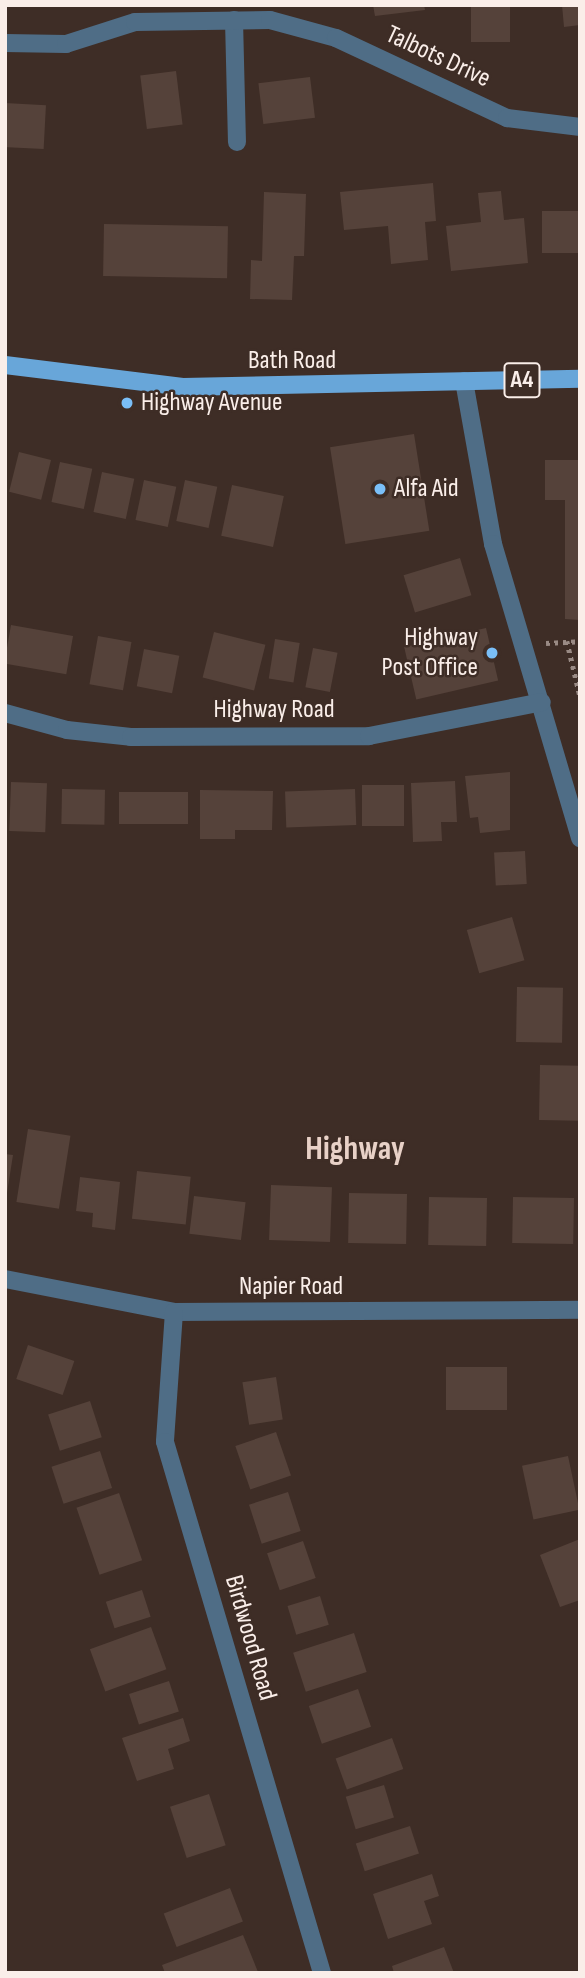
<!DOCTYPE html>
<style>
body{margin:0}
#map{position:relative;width:585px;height:1978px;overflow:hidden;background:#3e2d26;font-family:"Sofia Sans Condensed",sans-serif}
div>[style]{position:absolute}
.building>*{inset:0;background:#55423a;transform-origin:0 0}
.path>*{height:4.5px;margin-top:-2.25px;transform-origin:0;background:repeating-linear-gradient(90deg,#998a84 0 3.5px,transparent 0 8.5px)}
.street>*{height:18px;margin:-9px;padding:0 9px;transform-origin:9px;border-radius:9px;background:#4f6d86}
.primary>*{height:18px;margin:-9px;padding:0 9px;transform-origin:9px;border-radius:9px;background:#68a6d9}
.dots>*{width:19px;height:19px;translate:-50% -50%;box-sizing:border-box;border:4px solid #3e2d26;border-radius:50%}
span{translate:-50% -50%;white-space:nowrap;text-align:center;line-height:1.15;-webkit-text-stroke:5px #3e2d26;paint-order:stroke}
.shield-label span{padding:2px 5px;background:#3e2d26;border:2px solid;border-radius:5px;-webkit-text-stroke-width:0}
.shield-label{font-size:24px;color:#faeee9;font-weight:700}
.street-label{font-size:26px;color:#faeee9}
.poi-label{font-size:26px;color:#faeee9}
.left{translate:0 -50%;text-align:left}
.right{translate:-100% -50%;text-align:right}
.district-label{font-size:33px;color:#e8d1c7;font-weight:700}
.frame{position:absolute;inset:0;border:7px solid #faeee9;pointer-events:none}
</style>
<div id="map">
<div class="building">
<div style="clip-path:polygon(373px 5px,424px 5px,425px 10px,375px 16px)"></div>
<div style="left:471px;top:5px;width:39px;height:37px"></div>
<div style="clip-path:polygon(562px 5px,580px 5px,580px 25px,564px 27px)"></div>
<div style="left:176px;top:71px;width:54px;height:36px;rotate:83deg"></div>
<div style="left:310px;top:77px;width:41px;height:52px;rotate:83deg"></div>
<div style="left:5px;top:103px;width:41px;height:44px;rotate:3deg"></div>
<div style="clip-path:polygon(433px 183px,436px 221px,425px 222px,428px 260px,391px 264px,388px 226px,344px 230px,340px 192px)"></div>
<div style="clip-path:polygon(501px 191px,504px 220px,524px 218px,528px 263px,451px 271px,446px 226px,481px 222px,478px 193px)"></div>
<div style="clip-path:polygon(264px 192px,306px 194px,304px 256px,294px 256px,292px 300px,250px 299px,251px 260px,262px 261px)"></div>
<div style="left:580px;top:211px;width:42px;height:38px;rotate:90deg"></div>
<div style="left:104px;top:224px;width:124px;height:52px;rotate:1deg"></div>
<div style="left:414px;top:434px;width:98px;height:85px;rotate:81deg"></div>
<div style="left:19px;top:452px;width:33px;height:41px;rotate:14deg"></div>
<div style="clip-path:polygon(545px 460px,580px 460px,580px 620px,565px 619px,565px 500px,545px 500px)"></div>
<div style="left:60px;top:462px;width:33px;height:41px;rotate:12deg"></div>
<div style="left:102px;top:472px;width:33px;height:41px;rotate:12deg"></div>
<div style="left:144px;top:480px;width:33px;height:41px;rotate:12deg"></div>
<div style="left:185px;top:480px;width:33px;height:42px;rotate:12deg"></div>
<div style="left:232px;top:485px;width:53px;height:52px;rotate:12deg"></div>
<div style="left:460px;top:558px;width:39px;height:59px;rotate:73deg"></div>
<div style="left:11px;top:625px;width:63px;height:39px;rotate:10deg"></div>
<div style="left:486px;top:628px;width:54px;height:84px;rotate:77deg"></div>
<div style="left:214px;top:632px;width:53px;height:47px;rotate:14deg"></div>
<div style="left:98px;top:636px;width:34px;height:49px;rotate:10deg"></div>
<div style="left:275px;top:639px;width:25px;height:40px;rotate:9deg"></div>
<div style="left:313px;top:648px;width:25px;height:40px;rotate:11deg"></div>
<div style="left:144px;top:649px;width:36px;height:38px;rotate:11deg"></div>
<div style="clip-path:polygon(510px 772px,510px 830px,480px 833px,478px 817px,470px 818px,465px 776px)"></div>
<div style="clip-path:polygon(455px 781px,457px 822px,441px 822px,442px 841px,413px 842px,411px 783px)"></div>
<div style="left:11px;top:782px;width:36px;height:49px;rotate:2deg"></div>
<div style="left:362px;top:785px;width:42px;height:41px"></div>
<div style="left:62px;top:789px;width:43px;height:35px;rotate:1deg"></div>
<div style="left:355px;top:789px;width:36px;height:70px;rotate:88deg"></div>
<div style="clip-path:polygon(200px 790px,273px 791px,272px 830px,235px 830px,235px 839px,200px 839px)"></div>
<div style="left:119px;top:792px;width:69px;height:32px"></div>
<div style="left:525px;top:851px;width:33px;height:31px;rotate:87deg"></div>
<div style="left:512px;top:917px;width:45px;height:47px;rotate:74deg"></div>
<div style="left:517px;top:987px;width:46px;height:55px;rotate:1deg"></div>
<div style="left:540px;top:1065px;width:40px;height:55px;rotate:1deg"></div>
<div style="left:28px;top:1129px;width:43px;height:74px;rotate:9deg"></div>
<div style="clip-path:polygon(5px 1154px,13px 1155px,7px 1193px,5px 1193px)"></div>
<div style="left:137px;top:1171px;width:54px;height:48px;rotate:6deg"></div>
<div style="clip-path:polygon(80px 1177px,120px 1182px,115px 1230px,92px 1227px,93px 1213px,76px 1211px)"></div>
<div style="left:271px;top:1185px;width:61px;height:55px;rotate:2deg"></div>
<div style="left:349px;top:1193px;width:58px;height:50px;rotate:1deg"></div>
<div style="left:194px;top:1196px;width:52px;height:38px;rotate:7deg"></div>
<div style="left:429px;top:1197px;width:58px;height:48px;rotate:1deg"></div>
<div style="left:513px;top:1197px;width:61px;height:46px;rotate:1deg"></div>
<div style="left:28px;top:1345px;width:49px;height:36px;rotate:19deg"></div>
<div style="left:446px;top:1367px;width:61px;height:43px"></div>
<div style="left:276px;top:1377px;width:43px;height:34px;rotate:81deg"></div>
<div style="left:90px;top:1401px;width:38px;height:44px;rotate:72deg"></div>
<div style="left:276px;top:1432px;width:46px;height:43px;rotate:71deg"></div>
<div style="left:100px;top:1451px;width:39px;height:51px;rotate:72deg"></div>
<div style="left:568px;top:1456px;width:55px;height:47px;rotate:78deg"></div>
<div style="left:288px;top:1492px;width:41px;height:41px;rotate:72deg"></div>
<div style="left:119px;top:1493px;width:71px;height:45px;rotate:71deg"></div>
<div style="clip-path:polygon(580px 1539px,580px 1600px,560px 1607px,540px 1555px)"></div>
<div style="left:303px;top:1541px;width:39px;height:38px;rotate:71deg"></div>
<div style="left:142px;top:1590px;width:28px;height:38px;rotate:72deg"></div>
<div style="left:320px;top:1596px;width:30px;height:34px;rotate:73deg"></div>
<div style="left:151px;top:1627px;width:45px;height:65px;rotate:70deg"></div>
<div style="left:354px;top:1633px;width:41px;height:64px;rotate:72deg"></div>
<div style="left:169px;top:1681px;width:32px;height:42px;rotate:72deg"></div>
<div style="left:358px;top:1689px;width:40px;height:52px;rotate:71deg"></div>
<div style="clip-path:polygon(183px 1718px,190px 1741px,168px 1749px,174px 1769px,137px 1781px,122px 1738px)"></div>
<div style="left:392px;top:1738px;width:33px;height:60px;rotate:70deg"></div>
<div style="left:384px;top:1785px;width:34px;height:40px;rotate:73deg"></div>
<div style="left:209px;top:1794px;width:54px;height:41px;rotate:72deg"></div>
<div style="left:410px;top:1826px;width:29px;height:57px;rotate:72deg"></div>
<div style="clip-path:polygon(432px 1874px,439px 1896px,424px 1901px,432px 1924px,388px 1939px,373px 1894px)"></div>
<div style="left:230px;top:1888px;width:36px;height:71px;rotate:69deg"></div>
<div style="clip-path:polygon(243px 1935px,258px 1972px,165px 1973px,162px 1965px)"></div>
<div style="clip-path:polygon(444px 1947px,454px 1973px,394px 1973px,392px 1966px)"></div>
</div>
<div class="path">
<div style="left:567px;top:641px;width:57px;rotate:76.7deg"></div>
<div style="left:546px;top:643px;width:34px;rotate:-3deg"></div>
</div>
<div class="street">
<div style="left:234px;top:20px;width:122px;rotate:88.6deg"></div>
<div style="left:5px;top:43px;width:61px;rotate:0.9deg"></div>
<div style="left:66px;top:44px;width:72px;rotate:-17.7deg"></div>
<div style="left:135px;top:22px;width:135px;rotate:-0.8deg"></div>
<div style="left:270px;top:20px;width:68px;rotate:15.3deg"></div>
<div style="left:336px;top:38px;width:189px;rotate:25.1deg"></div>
<div style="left:507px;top:118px;width:74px;rotate:7deg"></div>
<div style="left:464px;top:381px;width:166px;rotate:79.9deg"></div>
<div style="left:493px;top:544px;width:307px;rotate:73.5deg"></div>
<div style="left:5px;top:713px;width:64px;rotate:15.3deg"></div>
<div style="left:67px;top:730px;width:64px;rotate:6.2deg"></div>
<div style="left:131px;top:737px;width:238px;rotate:-0.2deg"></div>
<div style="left:369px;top:736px;width:176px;rotate:-11.1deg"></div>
<div style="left:5px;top:1279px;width:172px;rotate:11deg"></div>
<div style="left:174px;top:1312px;width:406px;rotate:-0.3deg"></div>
<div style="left:174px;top:1312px;width:130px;rotate:94deg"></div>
<div style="left:165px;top:1442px;width:554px;rotate:73.53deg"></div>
</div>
<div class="primary">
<div style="left:5px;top:365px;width:179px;rotate:7deg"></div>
<div style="left:183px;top:387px;width:397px;rotate:-1.2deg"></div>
</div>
<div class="dots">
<div style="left:127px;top:403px;background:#7abff8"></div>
<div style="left:380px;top:489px;background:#7abff8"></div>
<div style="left:492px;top:653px;background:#7abff8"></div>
</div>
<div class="shield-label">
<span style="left:522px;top:380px">A4</span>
</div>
<div class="street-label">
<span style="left:438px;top:57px;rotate:25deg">Talbots Drive</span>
<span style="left:292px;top:361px">Bath Road</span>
<span style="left:274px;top:710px">Highway Road</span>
<span style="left:291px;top:1287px">Napier Road</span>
<span style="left:250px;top:1638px;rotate:74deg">Birdwood Road</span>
</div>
<div class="poi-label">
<span class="left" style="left:141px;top:403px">Highway Avenue</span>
<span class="left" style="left:394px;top:489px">Alfa Aid</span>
<span class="right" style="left:478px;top:653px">Highway<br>Post Office</span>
</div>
<div class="district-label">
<span style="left:355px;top:1150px">Highway</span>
</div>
<div class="frame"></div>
</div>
